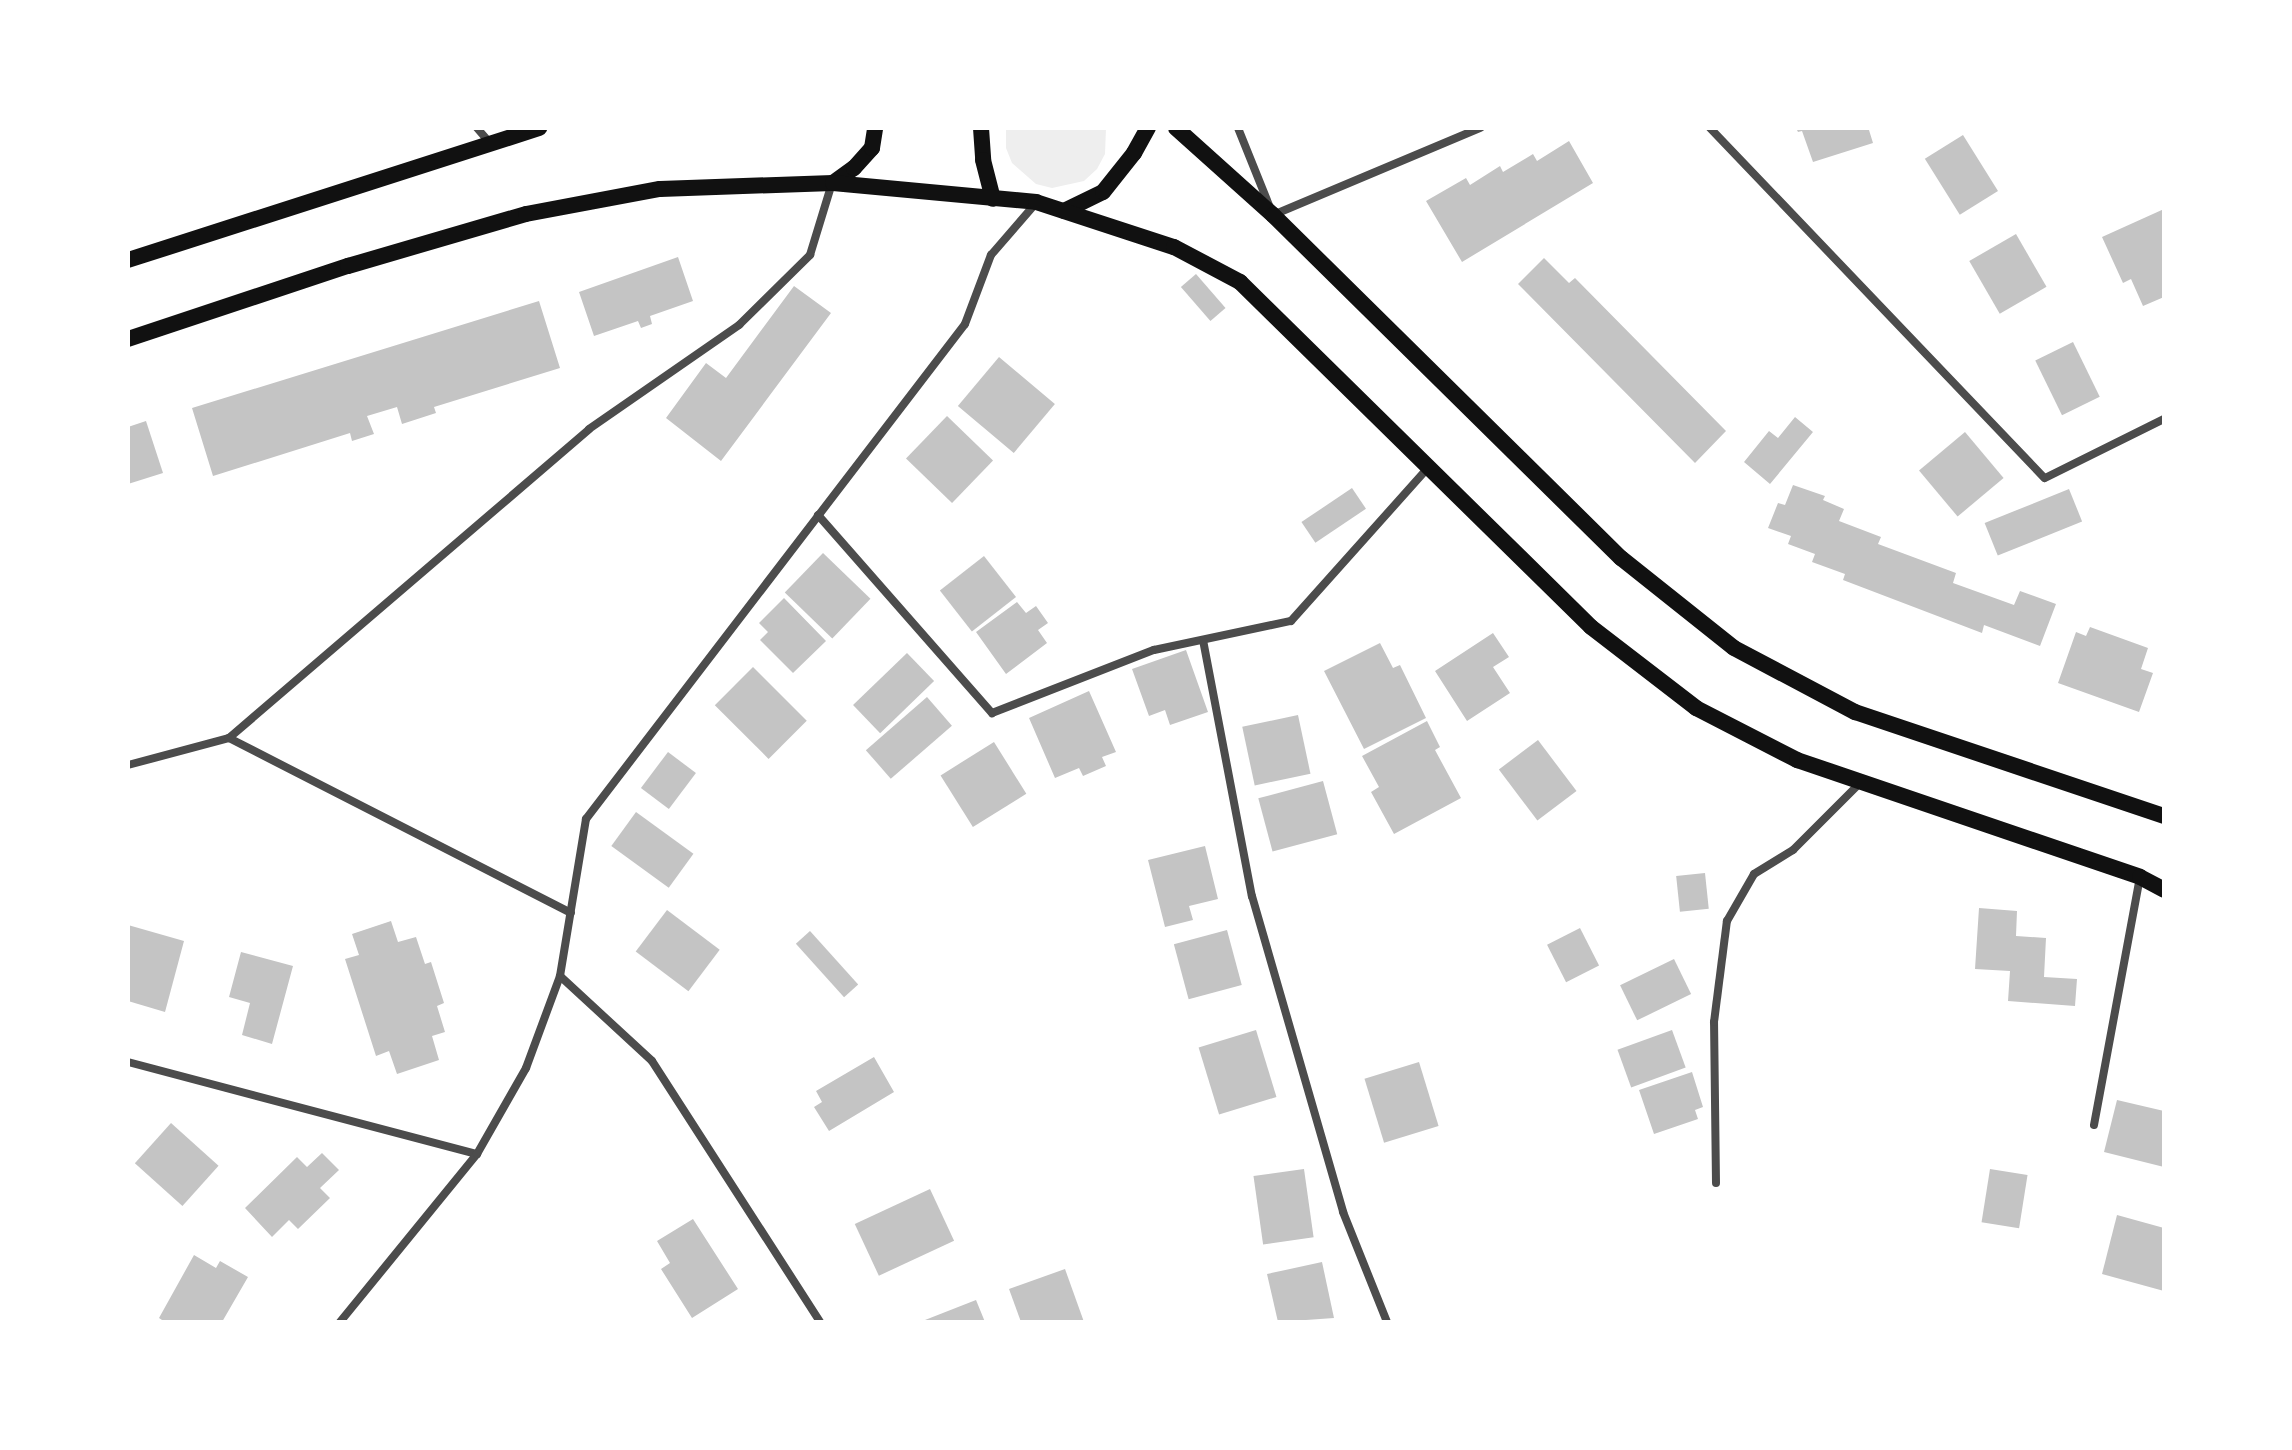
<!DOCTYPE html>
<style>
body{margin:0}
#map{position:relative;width:2292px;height:1450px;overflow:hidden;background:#fff;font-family:"IBM Plex Sans",sans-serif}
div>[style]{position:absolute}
.green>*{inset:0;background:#eee}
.building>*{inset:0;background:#c4c4c4;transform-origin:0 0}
.minor>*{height:8px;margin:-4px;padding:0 4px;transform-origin:4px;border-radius:4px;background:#4c4c4c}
.secondary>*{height:16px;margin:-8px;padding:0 8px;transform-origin:8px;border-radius:8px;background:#111}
span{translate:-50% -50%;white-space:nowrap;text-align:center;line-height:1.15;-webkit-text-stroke:6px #fff;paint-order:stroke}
.frame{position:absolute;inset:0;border:130px solid #fff;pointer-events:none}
</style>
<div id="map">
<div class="green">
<div style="clip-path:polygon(1006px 128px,1106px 128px,1105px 154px,1097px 169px,1084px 181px,1052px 188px,1036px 184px,1012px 163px,1006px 148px)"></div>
</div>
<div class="building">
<div style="clip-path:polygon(1796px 128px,1874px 128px,1869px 130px,1873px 143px,1813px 162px,1802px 131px,1798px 132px)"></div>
<div style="left:1963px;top:135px;width:66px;height:45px;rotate:58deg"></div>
<div style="clip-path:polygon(1569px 141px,1593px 183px,1462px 262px,1426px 201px,1466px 178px,1470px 185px,1500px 166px,1503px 172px,1533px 154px,1537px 161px)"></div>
<div style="clip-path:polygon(2164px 209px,2164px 297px,2143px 306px,2131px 279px,2123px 283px,2102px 237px)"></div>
<div style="left:2016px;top:234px;width:61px;height:54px;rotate:60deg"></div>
<div style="clip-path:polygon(678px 257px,693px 301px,650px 316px,652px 324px,641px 328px,638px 321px,594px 336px,579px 292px)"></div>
<div style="clip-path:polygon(1544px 258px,1569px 283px,1575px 278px,1726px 431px,1695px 463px,1518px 284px)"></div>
<div style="left:1196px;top:274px;width:45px;height:20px;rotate:49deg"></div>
<div style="clip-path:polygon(794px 286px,831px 313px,721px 461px,666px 418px,706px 363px,726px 378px)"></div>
<div style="clip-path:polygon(539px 301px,560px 368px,434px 407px,436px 413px,402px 424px,397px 407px,367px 416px,374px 434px,352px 441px,350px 433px,213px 476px,192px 408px)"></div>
<div style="left:2073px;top:342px;width:61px;height:42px;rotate:64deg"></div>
<div style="left:999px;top:357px;width:73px;height:64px;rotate:40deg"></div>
<div style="left:947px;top:416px;width:64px;height:59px;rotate:44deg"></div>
<div style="clip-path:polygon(1795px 417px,1813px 432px,1770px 484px,1744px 462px,1769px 431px,1778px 438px)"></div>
<div style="clip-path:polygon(146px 421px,163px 473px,128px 484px,128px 427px)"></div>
<div style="left:1965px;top:432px;width:60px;height:60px;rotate:50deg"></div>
<div style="clip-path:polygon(1793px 485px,1825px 496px,1823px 500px,1844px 509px,1839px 521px,1881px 537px,1878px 544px,1956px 573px,1953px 583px,2014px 605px,2020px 591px,2056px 604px,2040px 646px,1984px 625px,1982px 633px,1843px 580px,1845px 574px,1812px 562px,1815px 554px,1788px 544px,1791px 536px,1768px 528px,1778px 503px,1785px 505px)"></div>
<div style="left:1352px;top:488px;width:25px;height:61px;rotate:56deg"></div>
<div style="left:2069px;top:489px;width:35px;height:91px;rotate:68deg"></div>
<div style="left:823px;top:553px;width:66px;height:55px;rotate:44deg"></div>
<div style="left:984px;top:556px;width:52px;height:56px;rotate:52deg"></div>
<div style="clip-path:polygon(784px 598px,826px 641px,793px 673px,760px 640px,768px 632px,759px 623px)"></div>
<div style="clip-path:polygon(1017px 602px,1026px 613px,1036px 606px,1048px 623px,1038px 630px,1047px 643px,1006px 674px,976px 632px)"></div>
<div style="clip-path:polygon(2090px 627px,2148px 648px,2141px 669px,2153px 673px,2139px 712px,2058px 683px,2076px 632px,2086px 636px)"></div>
<div style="clip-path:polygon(1493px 633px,1509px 657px,1493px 667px,1510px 693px,1467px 721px,1435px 671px)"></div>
<div style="clip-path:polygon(1380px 643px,1393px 668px,1400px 665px,1426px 718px,1364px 749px,1324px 671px)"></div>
<div style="clip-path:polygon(1186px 650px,1208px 712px,1170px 725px,1165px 710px,1149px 716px,1132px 669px)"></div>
<div style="left:907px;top:653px;width:39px;height:75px;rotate:46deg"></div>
<div style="left:753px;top:667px;width:76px;height:54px;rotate:45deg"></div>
<div style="clip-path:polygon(1089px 691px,1116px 752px,1102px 757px,1106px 766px,1083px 776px,1079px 768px,1055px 778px,1029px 718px)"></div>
<div style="left:927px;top:697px;width:38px;height:81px;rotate:49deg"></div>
<div style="left:1298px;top:715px;width:60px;height:57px;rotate:78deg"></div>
<div style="clip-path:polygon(1427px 721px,1440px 747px,1435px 750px,1461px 798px,1394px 834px,1371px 792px,1379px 787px,1362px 756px)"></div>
<div style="left:1538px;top:740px;width:64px;height:49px;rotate:53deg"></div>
<div style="left:994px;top:742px;width:61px;height:63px;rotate:58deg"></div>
<div style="left:668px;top:752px;width:35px;height:45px;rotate:37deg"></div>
<div style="left:1323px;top:781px;width:55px;height:67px;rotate:75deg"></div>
<div style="left:636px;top:812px;width:71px;height:42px;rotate:36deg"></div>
<div style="clip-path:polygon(1205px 846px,1218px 899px,1189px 906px,1193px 920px,1165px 927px,1148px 860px)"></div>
<div style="left:1705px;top:873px;width:36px;height:29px;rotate:84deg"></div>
<div style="clip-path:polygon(1979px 908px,2017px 911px,2016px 936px,2046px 938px,2044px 977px,2077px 979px,2075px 1006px,2008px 1001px,2010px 971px,1975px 969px)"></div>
<div style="left:667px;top:910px;width:66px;height:52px;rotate:37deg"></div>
<div style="clip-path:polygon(391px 921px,398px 942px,416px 937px,425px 964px,431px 962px,444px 1003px,437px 1006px,445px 1032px,432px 1036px,439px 1060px,397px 1074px,389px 1051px,376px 1056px,345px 959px,359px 955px,352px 934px)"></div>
<div style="clip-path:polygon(128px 925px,184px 941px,165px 1012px,128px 1001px)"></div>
<div style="left:1580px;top:928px;width:42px;height:37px;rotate:63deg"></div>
<div style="left:1227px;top:930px;width:57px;height:55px;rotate:75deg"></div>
<div style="left:810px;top:931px;width:72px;height:19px;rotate:48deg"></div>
<div style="clip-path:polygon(241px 952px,293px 966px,272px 1044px,242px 1035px,250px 1003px,229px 997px)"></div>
<div style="left:1674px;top:959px;width:39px;height:60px;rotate:64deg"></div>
<div style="left:1256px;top:1030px;width:70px;height:60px;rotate:73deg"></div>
<div style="left:1672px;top:1030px;width:40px;height:58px;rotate:70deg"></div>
<div style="clip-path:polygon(874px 1057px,894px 1092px,829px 1131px,814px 1107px,822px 1102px,816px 1091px)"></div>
<div style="left:1419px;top:1062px;width:67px;height:57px;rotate:73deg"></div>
<div style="clip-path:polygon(1692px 1072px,1703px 1107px,1695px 1110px,1698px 1119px,1654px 1134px,1639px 1090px)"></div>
<div style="clip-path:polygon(2117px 1100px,2164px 1111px,2164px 1167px,2104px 1152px)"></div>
<div style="left:171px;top:1123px;width:64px;height:54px;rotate:42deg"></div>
<div style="clip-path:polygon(322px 1153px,339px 1170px,320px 1188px,330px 1198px,298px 1229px,289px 1220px,272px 1237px,245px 1208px,297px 1157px,307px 1167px)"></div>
<div style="left:1304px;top:1169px;width:69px;height:51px;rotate:82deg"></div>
<div style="left:1990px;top:1169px;width:38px;height:54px;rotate:9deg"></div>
<div style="left:930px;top:1189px;width:57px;height:83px;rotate:65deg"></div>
<div style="clip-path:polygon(2117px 1215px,2164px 1228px,2164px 1291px,2102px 1274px)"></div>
<div style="clip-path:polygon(693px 1219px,738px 1289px,692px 1318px,661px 1269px,670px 1263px,657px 1241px)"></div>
<div style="clip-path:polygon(194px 1255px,216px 1268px,220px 1261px,248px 1277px,222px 1322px,165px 1322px,159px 1318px)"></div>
<div style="clip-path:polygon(1322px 1262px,1334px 1318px,1278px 1322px,1267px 1274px)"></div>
<div style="clip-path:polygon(1065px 1269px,1084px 1322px,1021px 1322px,1009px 1289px)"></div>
<div style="clip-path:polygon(976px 1300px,985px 1322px,926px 1322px,925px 1320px)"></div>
</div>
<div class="minor">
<div style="left:477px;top:128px;width:20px;rotate:49deg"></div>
<div style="left:1238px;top:128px;width:94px;rotate:68.1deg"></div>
<div style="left:1273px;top:215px;width:225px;rotate:-22.8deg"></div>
<div style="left:1710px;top:128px;width:484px;rotate:46.3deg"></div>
<div style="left:2045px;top:478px;width:133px;rotate:-26.4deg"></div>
<div style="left:818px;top:515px;width:264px;rotate:48.7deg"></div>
<div style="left:992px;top:713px;width:174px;rotate:-21.3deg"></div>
<div style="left:1154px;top:650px;width:140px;rotate:-12deg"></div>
<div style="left:1291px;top:621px;width:205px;rotate:-48.2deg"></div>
<div style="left:1203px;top:640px;width:261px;rotate:79.2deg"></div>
<div style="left:1252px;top:896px;width:329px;rotate:73.9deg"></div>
<div style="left:1343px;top:1212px;width:118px;rotate:68.2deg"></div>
<div style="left:229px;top:738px;width:474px;rotate:-40.6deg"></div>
<div style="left:589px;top:429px;width:183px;rotate:-34.7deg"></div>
<div style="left:739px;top:325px;width:100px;rotate:-44.6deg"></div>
<div style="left:810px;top:255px;width:75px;rotate:-73deg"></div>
<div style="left:128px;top:765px;width:105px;rotate:-15deg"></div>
<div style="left:229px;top:738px;width:384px;rotate:27.1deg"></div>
<div style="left:560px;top:976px;width:125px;rotate:42.7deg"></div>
<div style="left:652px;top:1061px;width:310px;rotate:57.2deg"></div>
<div style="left:128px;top:1062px;width:361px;rotate:14.8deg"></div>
<div style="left:2094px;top:1125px;width:251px;rotate:-79.5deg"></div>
<div style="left:1716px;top:1183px;width:161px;rotate:-90.7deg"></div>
<div style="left:1714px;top:1022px;width:102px;rotate:-82.7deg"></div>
<div style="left:1727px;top:921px;width:54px;rotate:-60.1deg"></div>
<div style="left:1754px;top:874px;width:46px;rotate:-31.6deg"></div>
<div style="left:1793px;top:850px;width:93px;rotate:-45deg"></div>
<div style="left:340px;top:1322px;width:217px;rotate:-50.8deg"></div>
<div style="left:477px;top:1154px;width:99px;rotate:-60.3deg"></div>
<div style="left:526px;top:1068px;width:98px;rotate:-69.7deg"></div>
<div style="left:560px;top:976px;width:159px;rotate:-80.6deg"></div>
<div style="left:586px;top:819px;width:623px;rotate:-52.56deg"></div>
<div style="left:965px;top:324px;width:74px;rotate:-69.4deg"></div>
<div style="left:991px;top:255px;width:69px;rotate:-49.1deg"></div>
</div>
<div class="secondary">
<div style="left:981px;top:128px;width:32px;rotate:86deg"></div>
<div style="left:983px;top:160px;width:40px;rotate:75.6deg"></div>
<div style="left:1176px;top:128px;width:130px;rotate:41.9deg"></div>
<div style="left:1273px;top:215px;width:489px;rotate:44.6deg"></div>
<div style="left:1621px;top:558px;width:144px;rotate:38.5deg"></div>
<div style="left:1734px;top:648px;width:137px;rotate:27.9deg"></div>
<div style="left:1855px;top:712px;width:326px;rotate:18.6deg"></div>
<div style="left:833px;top:183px;width:26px;rotate:-36deg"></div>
<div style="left:854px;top:168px;width:27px;rotate:-48deg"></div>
<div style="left:872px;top:148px;width:20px;rotate:-81deg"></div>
<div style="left:1064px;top:211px;width:43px;rotate:-26deg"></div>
<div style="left:1103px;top:192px;width:50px;rotate:-51.5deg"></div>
<div style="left:1134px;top:153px;width:29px;rotate:-61deg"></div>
<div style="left:128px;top:260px;width:432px;rotate:-17.8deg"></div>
<div style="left:128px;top:339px;width:232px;rotate:-18.4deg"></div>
<div style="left:348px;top:266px;width:185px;rotate:-16.3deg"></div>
<div style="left:526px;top:214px;width:136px;rotate:-10.6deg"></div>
<div style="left:660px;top:189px;width:173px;rotate:-2deg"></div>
<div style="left:833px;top:183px;width:204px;rotate:5.3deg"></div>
<div style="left:1036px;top:202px;width:145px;rotate:18.1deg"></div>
<div style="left:1174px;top:247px;width:75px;rotate:27.9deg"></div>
<div style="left:1240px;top:282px;width:492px;rotate:44.5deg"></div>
<div style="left:1591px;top:627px;width:133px;rotate:37.6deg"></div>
<div style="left:1696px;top:708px;width:114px;rotate:27.2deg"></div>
<div style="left:1797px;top:760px;width:362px;rotate:18.8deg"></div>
<div style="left:2140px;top:877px;width:27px;rotate:28deg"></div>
</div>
<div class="frame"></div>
</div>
